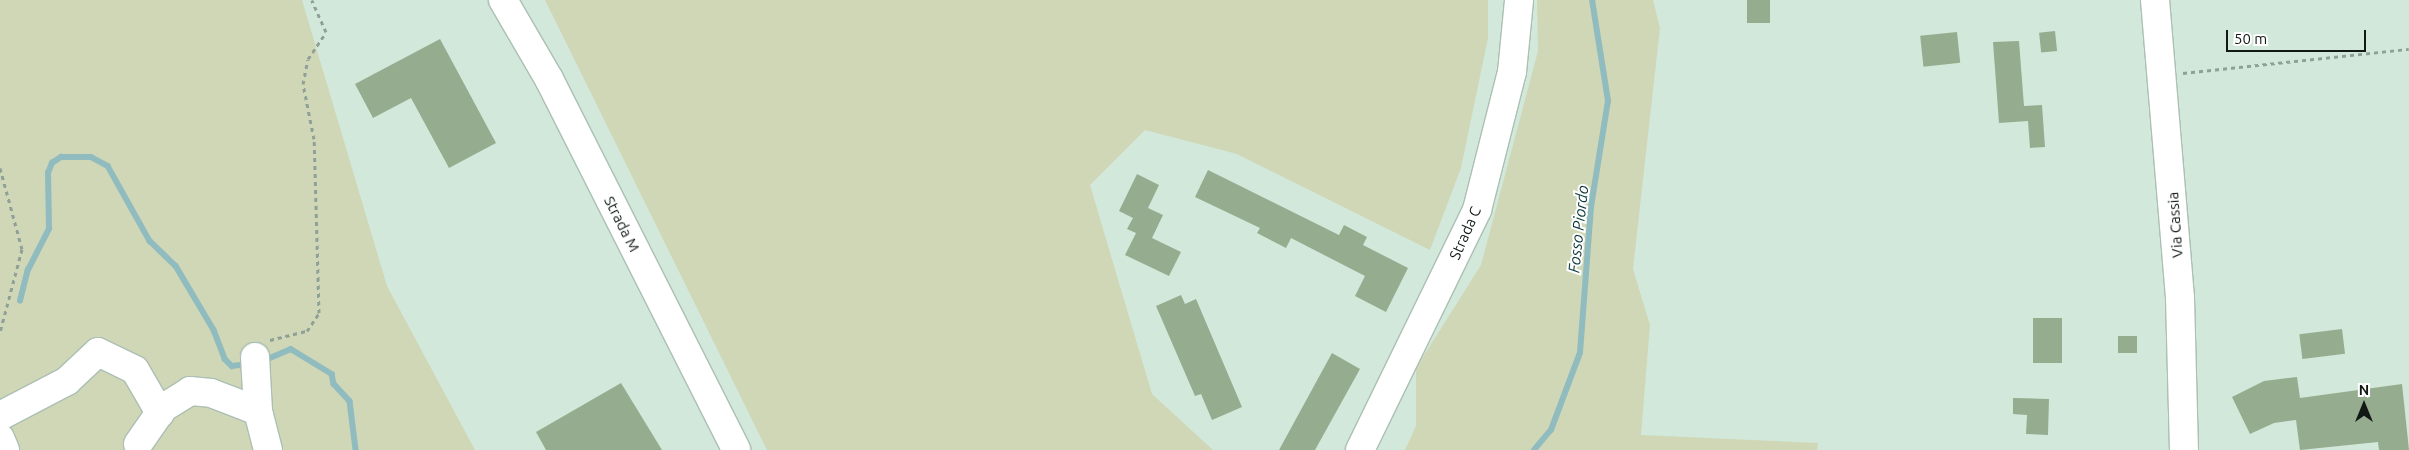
<!DOCTYPE html>
<style>
body{margin:0}
#map{position:relative;width:2409px;height:450px;overflow:hidden;background:#d2e8db;font-family:Ubuntu,sans-serif}
div>[style]{position:absolute}
.green>*{inset:0;background:#d0d7b6}
.stream>*{height:5.5px;margin:-2.75px;padding:0 2.75px;transform-origin:2.75px;border-radius:2.75px;background:#90bcc0}
.building>*{inset:0;background:#96ac8f;transform-origin:0 0}
.path>*{height:3px;margin-top:-1.5px;transform-origin:0;background:repeating-linear-gradient(90deg,#8fa096 0 4px,transparent 0 8px)}
.roads{filter:drop-shadow(1px 0 #abbfb3) drop-shadow(-1px 0 #abbfb3) drop-shadow(0 1px #abbfb3) drop-shadow(0 -1px #abbfb3)}
.minor>*{height:28px;margin:-14px;padding:0 14px;transform-origin:14px;border-radius:14px;background:#fff}
.major>*{height:28px;margin:-14px;padding:0 14px;transform-origin:14px;border-radius:14px;background:#fff}
span{translate:-50% -50%;white-space:nowrap;text-align:center;line-height:1.15;-webkit-text-stroke:4px #fff;paint-order:stroke}
.street-label{font-size:15px;color:#121915}
.water-label{font-size:16px;color:#0c383b;font-style:italic}
.north{position:absolute;left:2339px;top:380px;width:50px;height:50px;-webkit-text-stroke:4px #fff;paint-order:stroke;rotate:0deg;font-size:14px;font-weight:700;line-height:20px;text-align:center;color:#121915}
.north::after{content:'';display:block;margin:auto;width:18px;height:22px;background:#121915;clip-path:polygon(50% 0,100% 100%,50% 72%,0 100%)}
.scale{position:absolute;left:2226px;top:30px;width:140px;height:22px;box-sizing:border-box;border:2px solid #121915;border-top:0;padding-left:6px;font-size:15px;line-height:18px;white-space:nowrap;color:#121915;-webkit-text-stroke:4px #fff;paint-order:stroke}
</style>
<div id="map">
<div class="green">
<div style="clip-path:polygon(0 0,302px 0,387px 286px,475px 450px,0 450px)"></div>
<div style="clip-path:polygon(545px 0,1488px 0,1488px 38px,1461px 168px,1430px 250px,1237px 154px,1145px 130px,1090px 185px,1152px 394px,1213px 450px,767px 450px)"></div>
<div style="clip-path:polygon(1537px 0,1653px 0,1660px 28px,1633px 269px,1650px 325px,1641px 435px,1818px 443px,1817px 450px,1405px 450px,1416px 426px,1416px 368px,1481px 265px,1538px 51px)"></div>
</div>
<div class="stream">
<div style="left:20px;top:301px;width:32px;rotate:-76deg"></div>
<div style="left:28px;top:270px;width:46px;rotate:-62.9deg"></div>
<div style="left:49px;top:229px;width:56px;rotate:-91deg"></div>
<div style="left:48px;top:173px;width:11px;rotate:-68deg"></div>
<div style="left:52px;top:163px;width:11px;rotate:-34deg"></div>
<div style="left:61px;top:157px;width:30px"></div>
<div style="left:91px;top:157px;width:19px;rotate:28deg"></div>
<div style="left:108px;top:166px;width:86px;rotate:60.8deg"></div>
<div style="left:150px;top:241px;width:36px;rotate:44deg"></div>
<div style="left:176px;top:266px;width:74px;rotate:59.3deg"></div>
<div style="left:214px;top:330px;width:31px;rotate:69deg"></div>
<div style="left:225px;top:359px;width:10px;rotate:45deg"></div>
<div style="left:232px;top:366px;width:17px;rotate:-7deg"></div>
<div style="left:263px;top:361px;width:30px;rotate:-23deg"></div>
<div style="left:291px;top:349px;width:48px;rotate:31.4deg"></div>
<div style="left:332px;top:374px;width:10px;rotate:79deg"></div>
<div style="left:334px;top:384px;width:23px;rotate:47deg"></div>
<div style="left:350px;top:401px;width:49px;rotate:83deg"></div>
<div style="left:1534px;top:450px;width:26px;rotate:-50deg"></div>
<div style="left:1551px;top:430px;width:82px;rotate:-69.4deg"></div>
<div style="left:1580px;top:353px;width:146px;rotate:-85.7deg"></div>
<div style="left:1591px;top:207px;width:107px;rotate:-80.9deg"></div>
<div style="left:1608px;top:101px;width:102px;rotate:-99deg"></div>
</div>
<div class="building">
<div style="left:1747px;top:0;width:23px;height:23px"></div>
<div style="left:2055px;top:31px;width:20px;height:16px;rotate:84deg"></div>
<div style="left:1957px;top:32px;width:31px;height:37px;rotate:84deg"></div>
<div style="clip-path:polygon(440px 39px,496px 143px,449px 168px,411px 98px,373px 118px,355px 84px)"></div>
<div style="clip-path:polygon(2019px 41px,2024px 106px,2042px 105px,2045px 147px,2030px 148px,2028px 121px,1999px 123px,1993px 42px)"></div>
<div style="clip-path:polygon(1208px 170px,1339px 235px,1344px 225px,1367px 237px,1363px 245px,1408px 268px,1386px 312px,1355px 296px,1365px 276px,1291px 238px,1286px 248px,1257px 233px,1260px 228px,1195px 197px)"></div>
<div style="clip-path:polygon(1137px 174px,1159px 185px,1148px 208px,1163px 215px,1152px 238px,1181px 252px,1169px 276px,1125px 255px,1136px 233px,1127px 229px,1133px 218px,1119px 211px)"></div>
<div style="clip-path:polygon(1181px 295px,1185px 304px,1196px 299px,1242px 407px,1212px 420px,1201px 394px,1195px 396px,1156px 306px)"></div>
<div style="left:2033px;top:318px;width:29px;height:45px"></div>
<div style="left:2342px;top:329px;width:25px;height:43px;rotate:83deg"></div>
<div style="left:2118px;top:336px;width:19px;height:17px"></div>
<div style="clip-path:polygon(1332px 353px,1360px 369px,1315px 450px,1279px 450px)"></div>
<div style="clip-path:polygon(2297px 377px,2300px 398px,2402px 384px,2409px 450px,2379px 450px,2378px 442px,2300px 450px,2296px 420px,2274px 423px,2250px 434px,2232px 397px,2264px 381px)"></div>
<div style="clip-path:polygon(621px 383px,662px 450px,546px 450px,536px 432px)"></div>
<div style="clip-path:polygon(2013px 398px,2049px 399px,2048px 435px,2026px 434px,2027px 415px,2013px 414px)"></div>
</div>
<div class="path">
<div style="left:2183px;top:73px;width:227px;rotate:-6.1deg"></div>
<div style="left:0;top:168px;width:84px;rotate:74.8deg"></div>
<div style="left:22px;top:249px;width:86px;rotate:104.8deg"></div>
<div style="left:270px;top:340px;width:38px;rotate:-14deg"></div>
<div style="left:307px;top:331px;width:22px;rotate:-56deg"></div>
<div style="left:319px;top:313px;width:174px;rotate:-91.6deg"></div>
<div style="left:314px;top:139px;width:56px;rotate:-101.3deg"></div>
<div style="left:303px;top:84px;width:25px;rotate:-79deg"></div>
<div style="left:308px;top:59px;width:32px;rotate:-56deg"></div>
<div style="left:326px;top:32px;width:35px;rotate:-114deg"></div>
</div>
<div class="roads">
<div class="minor">
<div style="left:503px;top:0;width:91px;rotate:59.8deg"></div>
<div style="left:549px;top:79px;width:415px;rotate:63.2deg"></div>
<div style="left:255px;top:357px;width:54px;rotate:86.8deg"></div>
<div style="left:0;top:416px;width:76px;rotate:-27.6deg"></div>
<div style="left:67px;top:381px;width:42px;rotate:-43.1deg"></div>
<div style="left:98px;top:352px;width:41px;rotate:25.9deg"></div>
<div style="left:135px;top:370px;width:50px;rotate:59.8deg"></div>
<div style="left:0;top:438px;width:13px;rotate:67deg"></div>
<div style="left:138px;top:444px;width:44px;rotate:-55.2deg"></div>
<div style="left:163px;top:408px;width:32px;rotate:-32deg"></div>
<div style="left:190px;top:391px;width:21px;rotate:5deg"></div>
<div style="left:211px;top:393px;width:50px;rotate:21deg"></div>
<div style="left:258px;top:411px;width:40px;rotate:75.6deg"></div>
<div style="left:1360px;top:450px;width:267px;rotate:-64deg"></div>
<div style="left:1477px;top:210px;width:142px;rotate:-75.8deg"></div>
<div style="left:1512px;top:72px;width:72px;rotate:-84.4deg"></div>
</div>
<div class="major">
<div style="left:2155px;top:0;width:299px;rotate:85.2deg"></div>
<div style="left:2180px;top:298px;width:152px;rotate:88.5deg"></div>
</div>
</div>
<div class="street-label">
<span style="left:622px;top:224px;rotate:63deg">Strada M</span>
<span style="left:2175px;top:225px;rotate:-94deg">Via Cassia</span>
<span style="left:1465px;top:233px;rotate:-66deg">Strada C</span>
</div>
<div class="water-label">
<span style="left:1578px;top:229px;rotate:-84deg">Fosso Piordo</span>
</div>
<div class="north">N</div>
<div class="scale">50 m</div>
</div>
